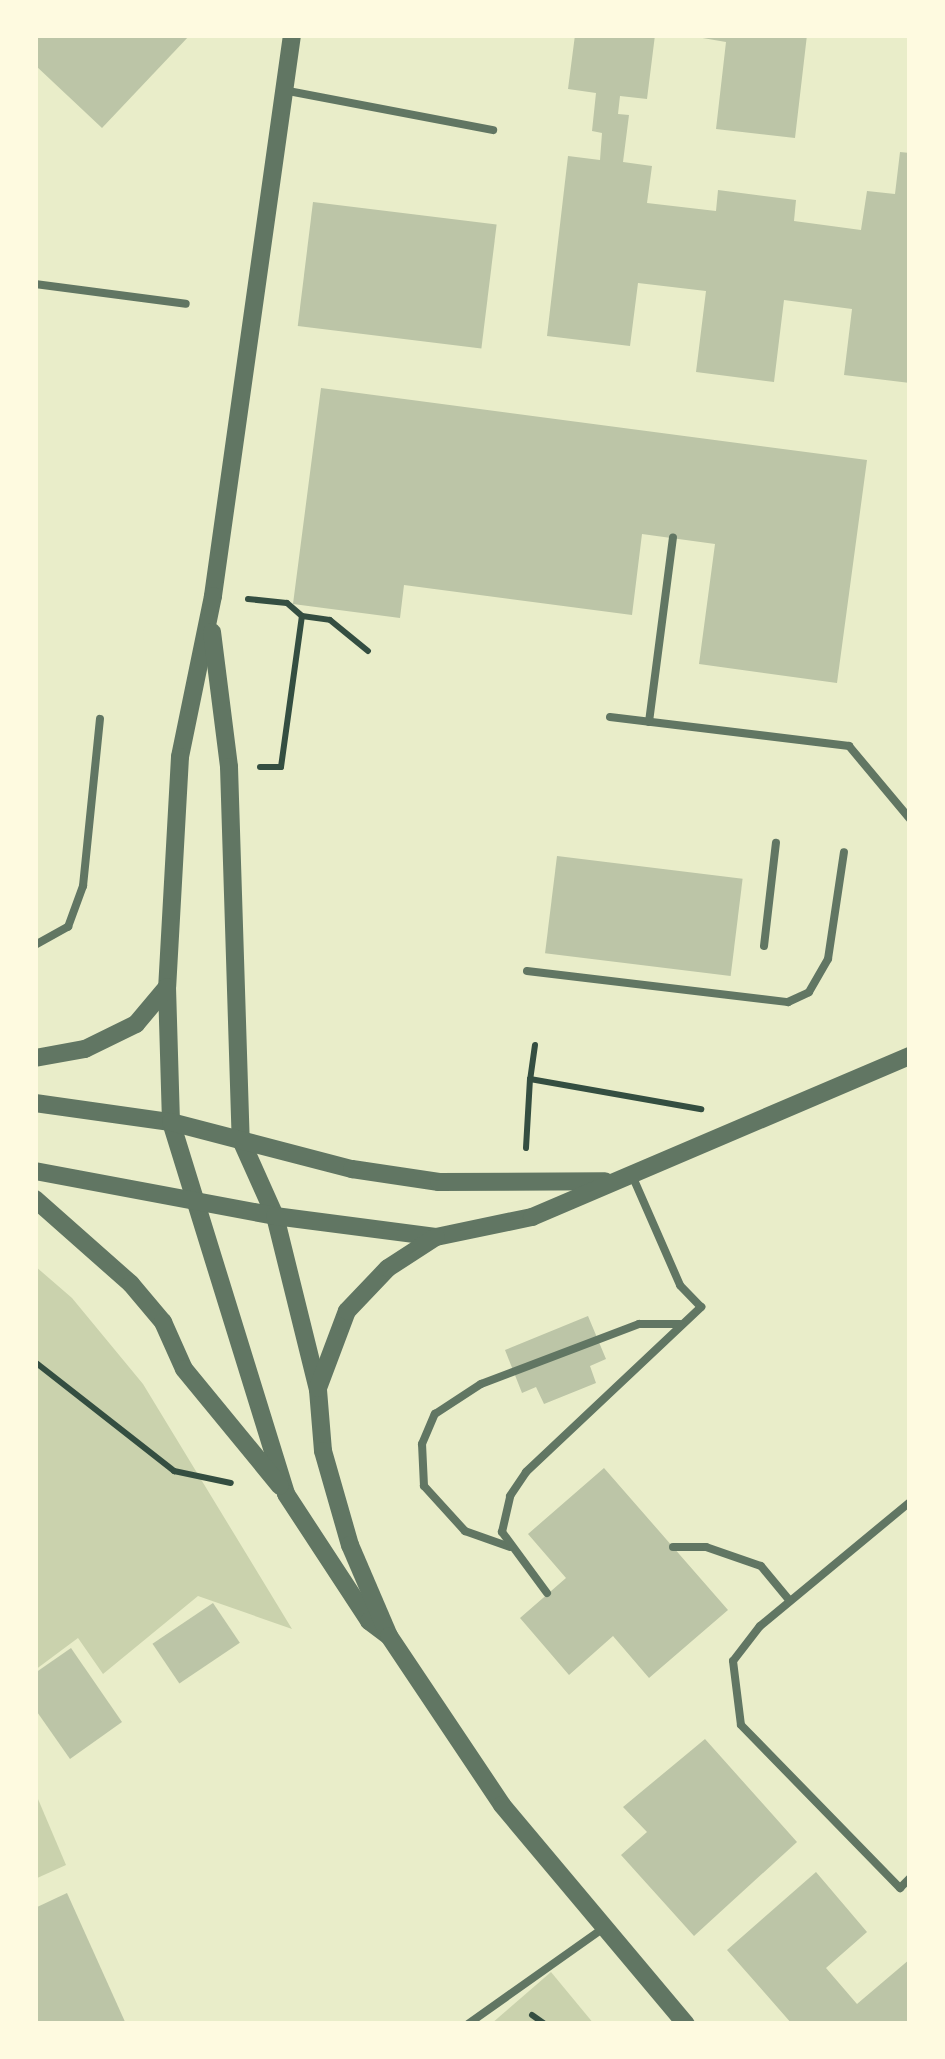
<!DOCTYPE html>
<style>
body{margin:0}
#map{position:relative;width:945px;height:2059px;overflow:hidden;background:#e9edc9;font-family:"Playfair Display",serif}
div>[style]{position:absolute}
.green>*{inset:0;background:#cad2ad}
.building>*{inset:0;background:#bcc5a7;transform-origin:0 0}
.path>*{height:6px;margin:-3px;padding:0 3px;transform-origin:3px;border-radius:3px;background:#344e41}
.service>*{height:8px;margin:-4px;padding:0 4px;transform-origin:4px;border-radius:4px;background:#617663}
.tertiary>*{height:18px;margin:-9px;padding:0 9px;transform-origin:9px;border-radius:9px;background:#617663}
span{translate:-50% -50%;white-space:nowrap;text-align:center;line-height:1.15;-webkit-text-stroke:8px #fefae0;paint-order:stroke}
.frame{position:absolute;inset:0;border:38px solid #fefae0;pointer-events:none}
</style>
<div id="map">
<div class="green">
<div style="clip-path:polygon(35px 1266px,72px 1298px,143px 1384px,292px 1629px,198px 1596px,103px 1674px,78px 1638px,35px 1670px)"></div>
<div style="clip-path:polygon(35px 1792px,66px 1865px,35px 1879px)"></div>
<div style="clip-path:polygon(551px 1972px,594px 2024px,491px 2024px)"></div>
</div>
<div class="building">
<div style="clip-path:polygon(35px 35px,190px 35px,102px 128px,35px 65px)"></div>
<div style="clip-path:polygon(575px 35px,655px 35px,647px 99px,620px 96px,618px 114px,629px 115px,623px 162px,652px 166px,647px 203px,716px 211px,718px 190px,796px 200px,794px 221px,861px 230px,867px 191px,895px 194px,900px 152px,910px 153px,910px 383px,844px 375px,852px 309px,784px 300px,774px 382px,696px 372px,706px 291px,638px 283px,630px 346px,547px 336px,568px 156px,600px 160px,602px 133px,592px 131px,596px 93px,568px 89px)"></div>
<div style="clip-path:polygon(685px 35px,807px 35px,795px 138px,716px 129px,726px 42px)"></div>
<div style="left:313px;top:202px;width:185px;height:125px;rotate:7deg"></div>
<div style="clip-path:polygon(321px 388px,867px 460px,837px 683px,699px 664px,715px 544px,642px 534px,632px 615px,404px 585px,400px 618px,293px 604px)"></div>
<div style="left:557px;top:856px;width:187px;height:98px;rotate:7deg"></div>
<div style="clip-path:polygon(588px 1316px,606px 1359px,590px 1366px,596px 1383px,544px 1404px,536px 1387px,522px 1393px,505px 1350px)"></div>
<div style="clip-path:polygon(604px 1468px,728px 1610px,649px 1678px,613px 1636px,569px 1675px,520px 1618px,566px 1578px,528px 1534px)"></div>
<div style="left:213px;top:1603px;width:48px;height:73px;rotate:56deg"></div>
<div style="clip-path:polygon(71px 1648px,122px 1722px,70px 1759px,35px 1709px,35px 1673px)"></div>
<div style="clip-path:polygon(705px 1739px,797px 1842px,694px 1936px,621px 1855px,647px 1832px,623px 1807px)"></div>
<div style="clip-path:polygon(816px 1872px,867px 1932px,826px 1968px,857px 2004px,910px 1959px,910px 2024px,792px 2024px,727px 1950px)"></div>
<div style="clip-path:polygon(67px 1893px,126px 2024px,35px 2024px,35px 1908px)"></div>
</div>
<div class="path">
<div style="left:248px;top:599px;width:39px;rotate:6deg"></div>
<div style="left:287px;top:603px;width:20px;rotate:41deg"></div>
<div style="left:260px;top:767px;width:21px"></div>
<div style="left:281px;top:767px;width:152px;rotate:-82.1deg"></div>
<div style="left:302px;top:616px;width:28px;rotate:8deg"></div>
<div style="left:330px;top:620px;width:49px;rotate:39.2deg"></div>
<div style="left:535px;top:1045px;width:34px;rotate:98deg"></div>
<div style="left:530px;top:1079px;width:174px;rotate:10deg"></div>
<div style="left:526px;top:1148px;width:69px;rotate:-86.7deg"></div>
<div style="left:35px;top:1362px;width:177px;rotate:38.1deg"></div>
<div style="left:174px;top:1471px;width:58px;rotate:11.9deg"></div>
<div style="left:532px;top:2015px;width:16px;rotate:35deg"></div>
</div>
<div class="service">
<div style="left:283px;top:90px;width:214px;rotate:10.8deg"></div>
<div style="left:35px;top:284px;width:152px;rotate:7.5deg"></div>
<div style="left:610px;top:717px;width:241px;rotate:6.9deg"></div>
<div style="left:849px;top:746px;width:95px;rotate:50.1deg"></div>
<div style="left:649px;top:722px;width:186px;rotate:-82.6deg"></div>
<div style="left:35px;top:945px;width:38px;rotate:-29deg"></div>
<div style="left:68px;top:927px;width:44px;rotate:-69.9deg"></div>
<div style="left:83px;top:886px;width:168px;rotate:-84.2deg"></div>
<div style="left:764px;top:946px;width:104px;rotate:-83.4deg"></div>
<div style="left:527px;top:971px;width:263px;rotate:6.8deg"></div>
<div style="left:788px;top:1002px;width:23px;rotate:-25deg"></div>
<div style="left:809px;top:992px;width:38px;rotate:-60deg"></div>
<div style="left:828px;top:959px;width:108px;rotate:-81.5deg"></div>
<div style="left:910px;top:1502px;width:195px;rotate:140.4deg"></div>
<div style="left:760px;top:1626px;width:44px;rotate:127.6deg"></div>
<div style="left:733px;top:1661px;width:64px;rotate:82.9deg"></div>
<div style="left:741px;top:1725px;width:228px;rotate:45.7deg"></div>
<div style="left:900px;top:1888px;width:14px;rotate:-45deg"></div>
<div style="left:510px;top:1547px;width:48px;rotate:-160.4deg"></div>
<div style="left:465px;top:1531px;width:61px;rotate:-132.3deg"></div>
<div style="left:424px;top:1486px;width:42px;rotate:-92.7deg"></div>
<div style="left:422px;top:1444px;width:33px;rotate:-67deg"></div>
<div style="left:435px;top:1414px;width:55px;rotate:-33.1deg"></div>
<div style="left:481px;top:1384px;width:169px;rotate:-20.8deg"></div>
<div style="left:639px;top:1324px;width:41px"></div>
<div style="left:673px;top:1547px;width:33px"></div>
<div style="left:706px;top:1547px;width:58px;rotate:19.1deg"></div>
<div style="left:761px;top:1566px;width:45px;rotate:50.4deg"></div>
<div style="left:547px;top:1593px;width:76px;rotate:-126.4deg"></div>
<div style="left:502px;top:1532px;width:37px;rotate:-77deg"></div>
<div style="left:510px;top:1496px;width:29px;rotate:-56deg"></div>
<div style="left:526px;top:1472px;width:241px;rotate:-43.3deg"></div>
<div style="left:701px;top:1307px;width:30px;rotate:-134deg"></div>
<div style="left:680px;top:1285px;width:120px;rotate:-113.6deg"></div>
<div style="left:468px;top:2024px;width:164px;rotate:-35.3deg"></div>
</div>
<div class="tertiary">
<div style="left:292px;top:35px;width:567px;rotate:98.02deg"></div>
<div style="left:213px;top:596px;width:164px;rotate:101.6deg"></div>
<div style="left:180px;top:757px;width:230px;rotate:93.2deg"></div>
<div style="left:167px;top:987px;width:135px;rotate:88.3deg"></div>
<div style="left:171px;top:1122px;width:389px;rotate:72.8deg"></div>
<div style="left:286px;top:1494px;width:152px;rotate:56.8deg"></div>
<div style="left:369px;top:1621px;width:25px;rotate:37deg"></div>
<div style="left:212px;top:632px;width:136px;rotate:82.8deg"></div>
<div style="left:229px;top:767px;width:373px;rotate:88.2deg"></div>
<div style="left:241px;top:1140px;width:83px;rotate:65.9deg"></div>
<div style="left:275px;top:1216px;width:179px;rotate:76.1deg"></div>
<div style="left:318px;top:1390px;width:61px;rotate:85.3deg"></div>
<div style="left:323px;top:1451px;width:98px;rotate:74deg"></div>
<div style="left:350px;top:1545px;width:99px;rotate:66.8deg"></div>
<div style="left:389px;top:1636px;width:203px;rotate:56.2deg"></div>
<div style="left:502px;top:1805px;width:286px;rotate:50deg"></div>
<div style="left:35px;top:1058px;width:51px;rotate:-10.2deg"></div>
<div style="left:85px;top:1049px;width:57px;rotate:-26.1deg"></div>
<div style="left:136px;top:1024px;width:48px;rotate:-50deg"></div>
<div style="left:35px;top:1103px;width:137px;rotate:8deg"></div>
<div style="left:171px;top:1122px;width:187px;rotate:14.6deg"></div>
<div style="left:352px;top:1169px;width:88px;rotate:8.5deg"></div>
<div style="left:439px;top:1182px;width:166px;rotate:-0.3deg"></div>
<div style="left:35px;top:1171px;width:244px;rotate:10.6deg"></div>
<div style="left:275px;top:1216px;width:162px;rotate:7.4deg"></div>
<div style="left:436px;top:1237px;width:98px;rotate:-11.8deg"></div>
<div style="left:532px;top:1217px;width:411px;rotate:-23.1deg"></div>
<div style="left:35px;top:1199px;width:128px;rotate:41.5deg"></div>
<div style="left:131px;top:1284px;width:50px;rotate:49.9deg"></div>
<div style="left:163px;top:1322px;width:51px;rotate:65.9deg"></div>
<div style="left:184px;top:1369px;width:151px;rotate:50.6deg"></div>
<div style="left:318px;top:1388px;width:82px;rotate:-69.4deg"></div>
<div style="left:347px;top:1311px;width:59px;rotate:-46.4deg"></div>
<div style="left:388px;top:1268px;width:57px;rotate:-32.9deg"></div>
</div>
<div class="frame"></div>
</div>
